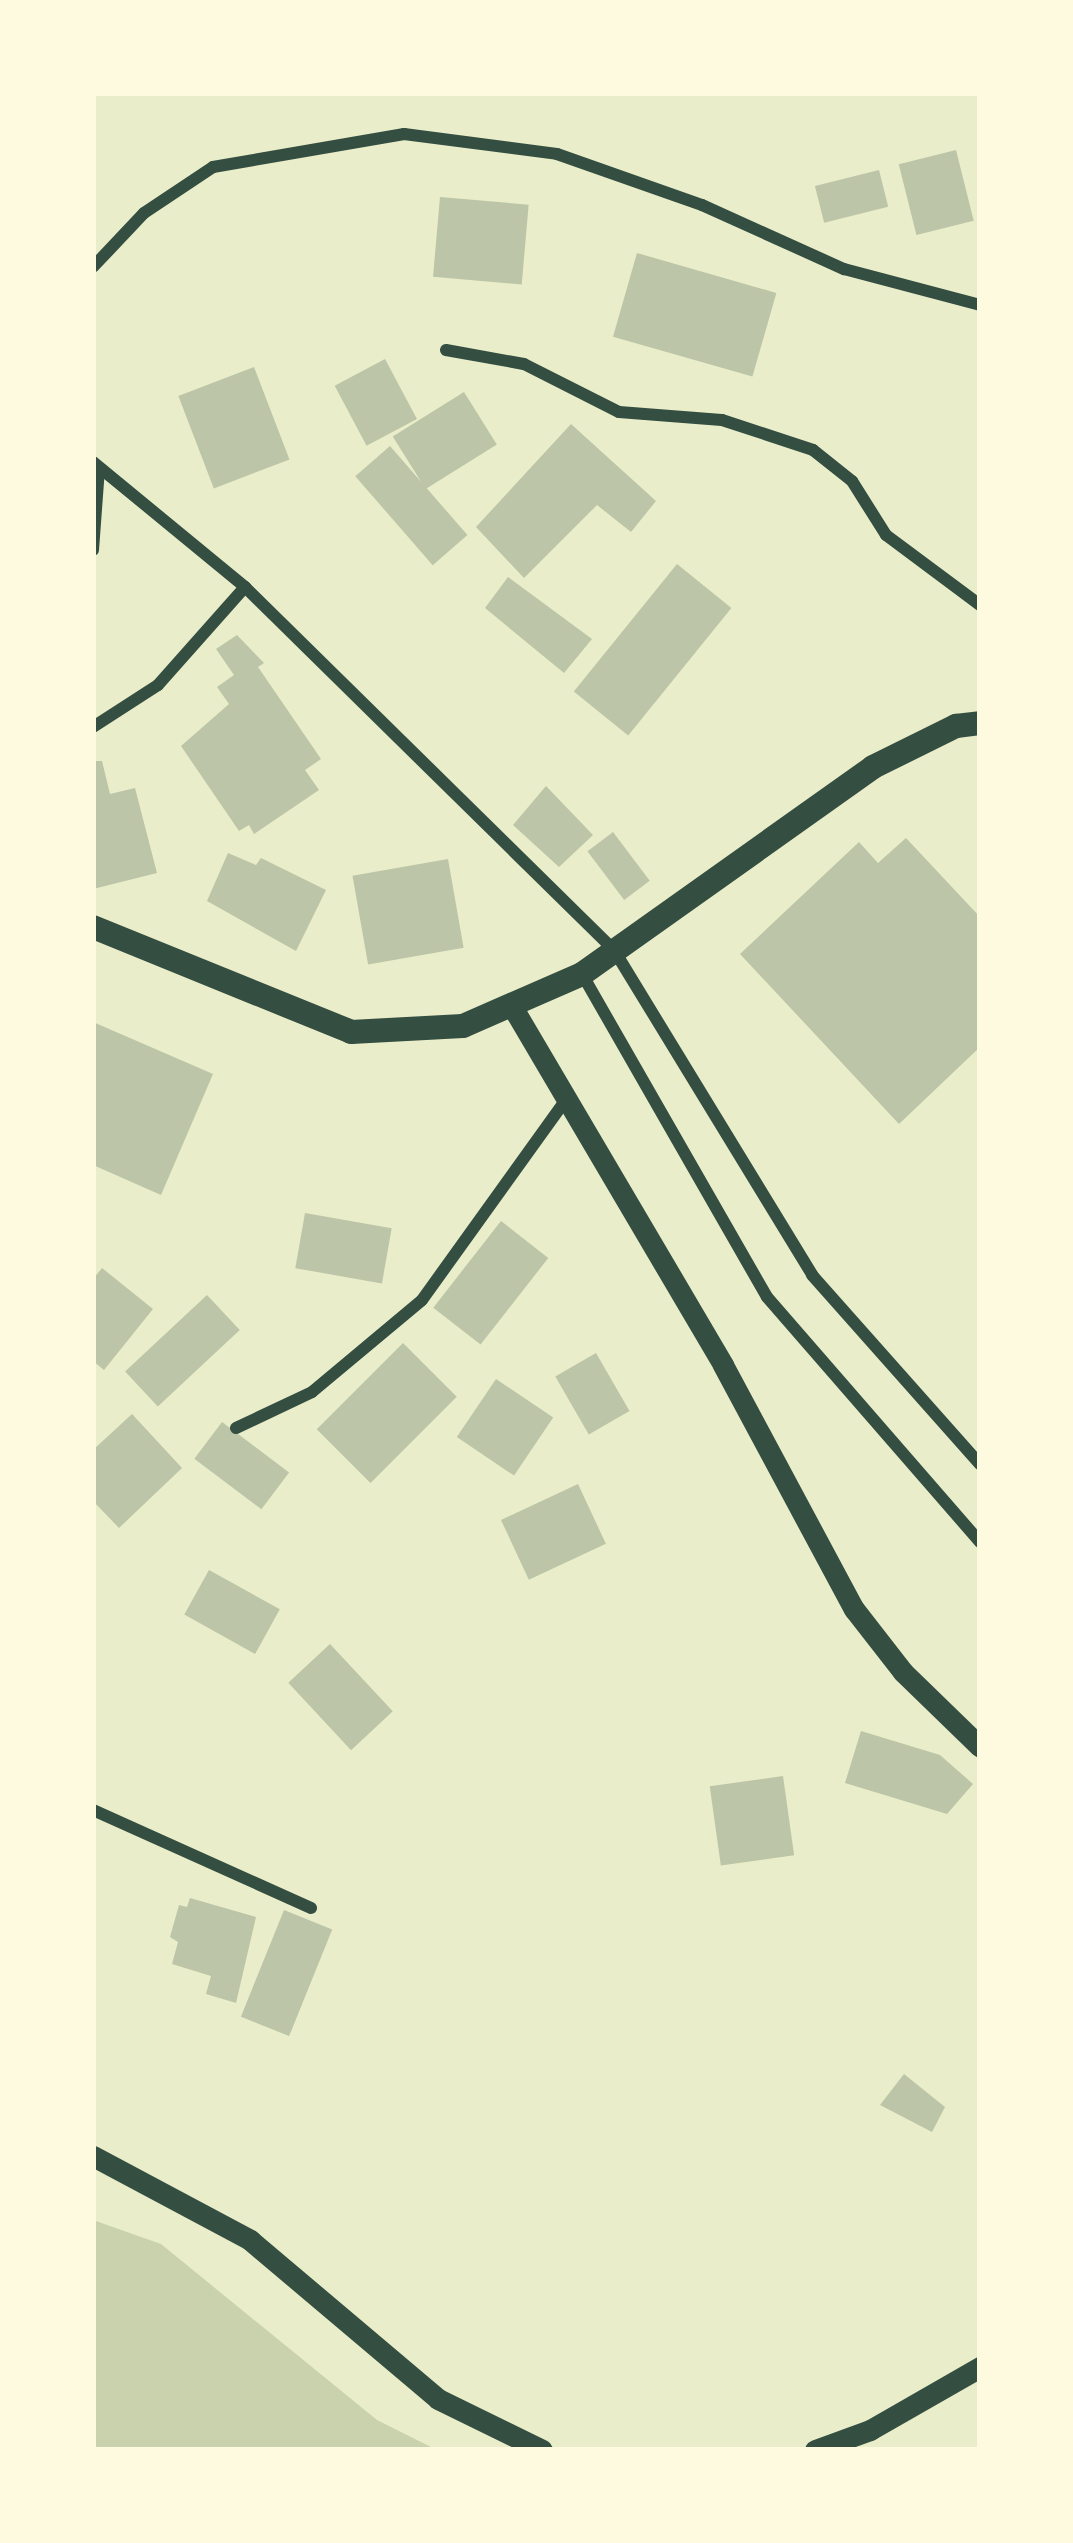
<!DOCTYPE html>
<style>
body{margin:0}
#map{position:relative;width:1073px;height:2543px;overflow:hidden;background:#e9edc9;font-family:Raleway,sans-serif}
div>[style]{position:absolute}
.green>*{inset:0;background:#cad2ad}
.building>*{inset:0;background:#bcc5a7;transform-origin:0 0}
.minor>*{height:12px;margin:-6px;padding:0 6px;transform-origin:6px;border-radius:6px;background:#344e41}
.tertiary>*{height:21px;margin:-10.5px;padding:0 10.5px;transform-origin:10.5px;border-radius:10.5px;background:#344e41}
.secondary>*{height:24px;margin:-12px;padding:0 12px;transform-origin:12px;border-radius:12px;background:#344e41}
span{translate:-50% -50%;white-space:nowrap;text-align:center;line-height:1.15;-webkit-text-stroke:9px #fefae0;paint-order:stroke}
.frame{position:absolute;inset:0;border:96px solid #fefae0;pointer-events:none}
</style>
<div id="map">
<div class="green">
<div style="clip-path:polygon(93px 2220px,161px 2244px,377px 2420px,437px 2450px,93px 2450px)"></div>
</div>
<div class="building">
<div style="left:956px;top:150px;width:73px;height:59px;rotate:76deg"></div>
<div style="left:879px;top:170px;width:38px;height:66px;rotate:76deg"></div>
<div style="left:440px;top:197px;width:89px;height:80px;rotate:5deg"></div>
<div style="left:637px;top:253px;width:145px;height:87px;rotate:16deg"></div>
<div style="left:385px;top:359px;width:68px;height:57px;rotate:62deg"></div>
<div style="left:254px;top:367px;width:99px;height:81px;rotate:69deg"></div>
<div style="left:464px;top:392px;width:62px;height:84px;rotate:58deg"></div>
<div style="clip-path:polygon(571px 424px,656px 501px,631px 532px,597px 505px,524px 578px,476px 527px)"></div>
<div style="left:390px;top:446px;width:118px;height:46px;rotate:49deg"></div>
<div style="left:677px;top:564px;width:70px;height:164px;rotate:39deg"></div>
<div style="clip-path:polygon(508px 577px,592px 639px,564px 673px,485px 608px)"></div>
<div style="clip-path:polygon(237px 635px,264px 663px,258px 667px,321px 759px,305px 770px,319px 790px,254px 834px,249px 825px,239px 831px,181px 746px,229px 704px,217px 687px,234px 675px,216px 649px)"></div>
<div style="clip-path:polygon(93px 761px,102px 761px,110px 794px,135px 788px,157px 873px,93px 889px)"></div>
<div style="clip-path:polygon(546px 786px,593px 835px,559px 867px,513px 825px)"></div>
<div style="left:613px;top:832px;width:61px;height:32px;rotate:53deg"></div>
<div style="clip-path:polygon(906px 838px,980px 917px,980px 1047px,899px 1124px,740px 954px,859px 842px,878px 863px)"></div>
<div style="clip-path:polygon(228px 853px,256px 865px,261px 858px,326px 890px,296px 951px,207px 901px)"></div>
<div style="left:448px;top:859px;width:90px;height:97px;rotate:80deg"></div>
<div style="clip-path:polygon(93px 1022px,213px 1074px,161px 1195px,93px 1165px)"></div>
<div style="left:305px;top:1213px;width:88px;height:56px;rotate:10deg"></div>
<div style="left:501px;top:1221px;width:60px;height:110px;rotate:38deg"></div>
<div style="clip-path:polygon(102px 1268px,153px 1309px,104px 1370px,93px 1361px,93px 1279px)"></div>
<div style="left:207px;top:1295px;width:48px;height:112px;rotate:47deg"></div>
<div style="left:403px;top:1343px;width:76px;height:122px;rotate:45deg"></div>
<div style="left:596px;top:1353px;width:67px;height:47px;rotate:60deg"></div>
<div style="left:496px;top:1379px;width:69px;height:70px;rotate:34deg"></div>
<div style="clip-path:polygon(132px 1414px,182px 1468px,119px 1528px,93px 1501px,93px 1450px)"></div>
<div style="left:222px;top:1422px;width:84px;height:46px;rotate:37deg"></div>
<div style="left:578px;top:1484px;width:66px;height:85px;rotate:65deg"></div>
<div style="left:209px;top:1570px;width:81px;height:51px;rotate:29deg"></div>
<div style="left:330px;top:1644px;width:92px;height:57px;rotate:47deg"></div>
<div style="clip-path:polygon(861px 1731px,940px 1755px,973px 1784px,947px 1814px,845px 1783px)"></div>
<div style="left:783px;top:1776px;width:80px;height:74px;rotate:82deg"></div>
<div style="clip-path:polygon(190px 1898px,256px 1917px,236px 2003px,206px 1994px,211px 1976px,172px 1964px,178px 1942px,170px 1937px,179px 1905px,187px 1907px)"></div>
<div style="left:284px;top:1910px;width:52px;height:115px;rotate:22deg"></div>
<div style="clip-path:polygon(904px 2074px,945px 2107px,932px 2132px,880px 2105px)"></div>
</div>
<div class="minor">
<div style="left:93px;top:267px;width:74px;rotate:-46.6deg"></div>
<div style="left:144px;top:213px;width:83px;rotate:-33.7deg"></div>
<div style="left:213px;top:167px;width:194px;rotate:-9.8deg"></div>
<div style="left:404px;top:134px;width:154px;rotate:7.4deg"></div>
<div style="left:557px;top:154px;width:154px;rotate:19.4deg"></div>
<div style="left:702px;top:205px;width:156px;rotate:24.3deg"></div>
<div style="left:844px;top:269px;width:141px;rotate:14.8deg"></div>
<div style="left:446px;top:350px;width:79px;rotate:10.2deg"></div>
<div style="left:524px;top:364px;width:106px;rotate:26.8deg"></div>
<div style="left:619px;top:412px;width:103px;rotate:4.4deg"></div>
<div style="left:722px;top:420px;width:96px;rotate:18.2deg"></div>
<div style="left:813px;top:450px;width:50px;rotate:38.5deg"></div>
<div style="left:852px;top:481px;width:64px;rotate:57.8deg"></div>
<div style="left:886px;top:535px;width:117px;rotate:36.7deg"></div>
<div style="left:93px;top:462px;width:197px;rotate:39.4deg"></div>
<div style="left:245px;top:587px;width:518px;rotate:44.53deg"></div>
<div style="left:614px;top:950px;width:381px;rotate:58.6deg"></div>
<div style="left:812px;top:1275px;width:253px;rotate:48.4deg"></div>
<div style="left:93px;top:550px;width:81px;rotate:-85.8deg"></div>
<div style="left:93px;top:727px;width:77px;rotate:-32.9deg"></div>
<div style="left:158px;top:685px;width:131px;rotate:-48.4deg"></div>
<div style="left:582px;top:974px;width:372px;rotate:60.2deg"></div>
<div style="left:767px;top:1297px;width:325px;rotate:49deg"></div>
<div style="left:236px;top:1428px;width:84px;rotate:-25.3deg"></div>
<div style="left:312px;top:1392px;width:143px;rotate:-39.9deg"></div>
<div style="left:422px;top:1300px;width:249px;rotate:-54.3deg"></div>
<div style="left:93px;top:1810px;width:239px;rotate:24.2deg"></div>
</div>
<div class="tertiary">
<div style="left:513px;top:1008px;width:414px;rotate:59.5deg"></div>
<div style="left:723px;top:1365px;width:277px;rotate:61.8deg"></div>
<div style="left:854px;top:1609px;width:80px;rotate:52.1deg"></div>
<div style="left:903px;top:1672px;width:107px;rotate:44.2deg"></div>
<div style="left:93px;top:2156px;width:178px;rotate:28.1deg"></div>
<div style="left:250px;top:2240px;width:246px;rotate:40.2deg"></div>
<div style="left:438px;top:2399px;width:116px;rotate:26.1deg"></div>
<div style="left:815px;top:2450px;width:59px;rotate:-20deg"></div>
<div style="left:870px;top:2430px;width:127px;rotate:-29.8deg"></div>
</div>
<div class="secondary">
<div style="left:93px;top:927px;width:279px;rotate:22.1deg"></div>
<div style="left:351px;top:1032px;width:112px;rotate:-3.1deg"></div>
<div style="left:463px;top:1026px;width:130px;rotate:-23.6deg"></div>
<div style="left:582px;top:974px;width:357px;rotate:-35.4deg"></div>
<div style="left:873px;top:767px;width:93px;rotate:-26.3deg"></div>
<div style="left:956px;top:726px;width:24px;rotate:-7deg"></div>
</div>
<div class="frame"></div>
</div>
